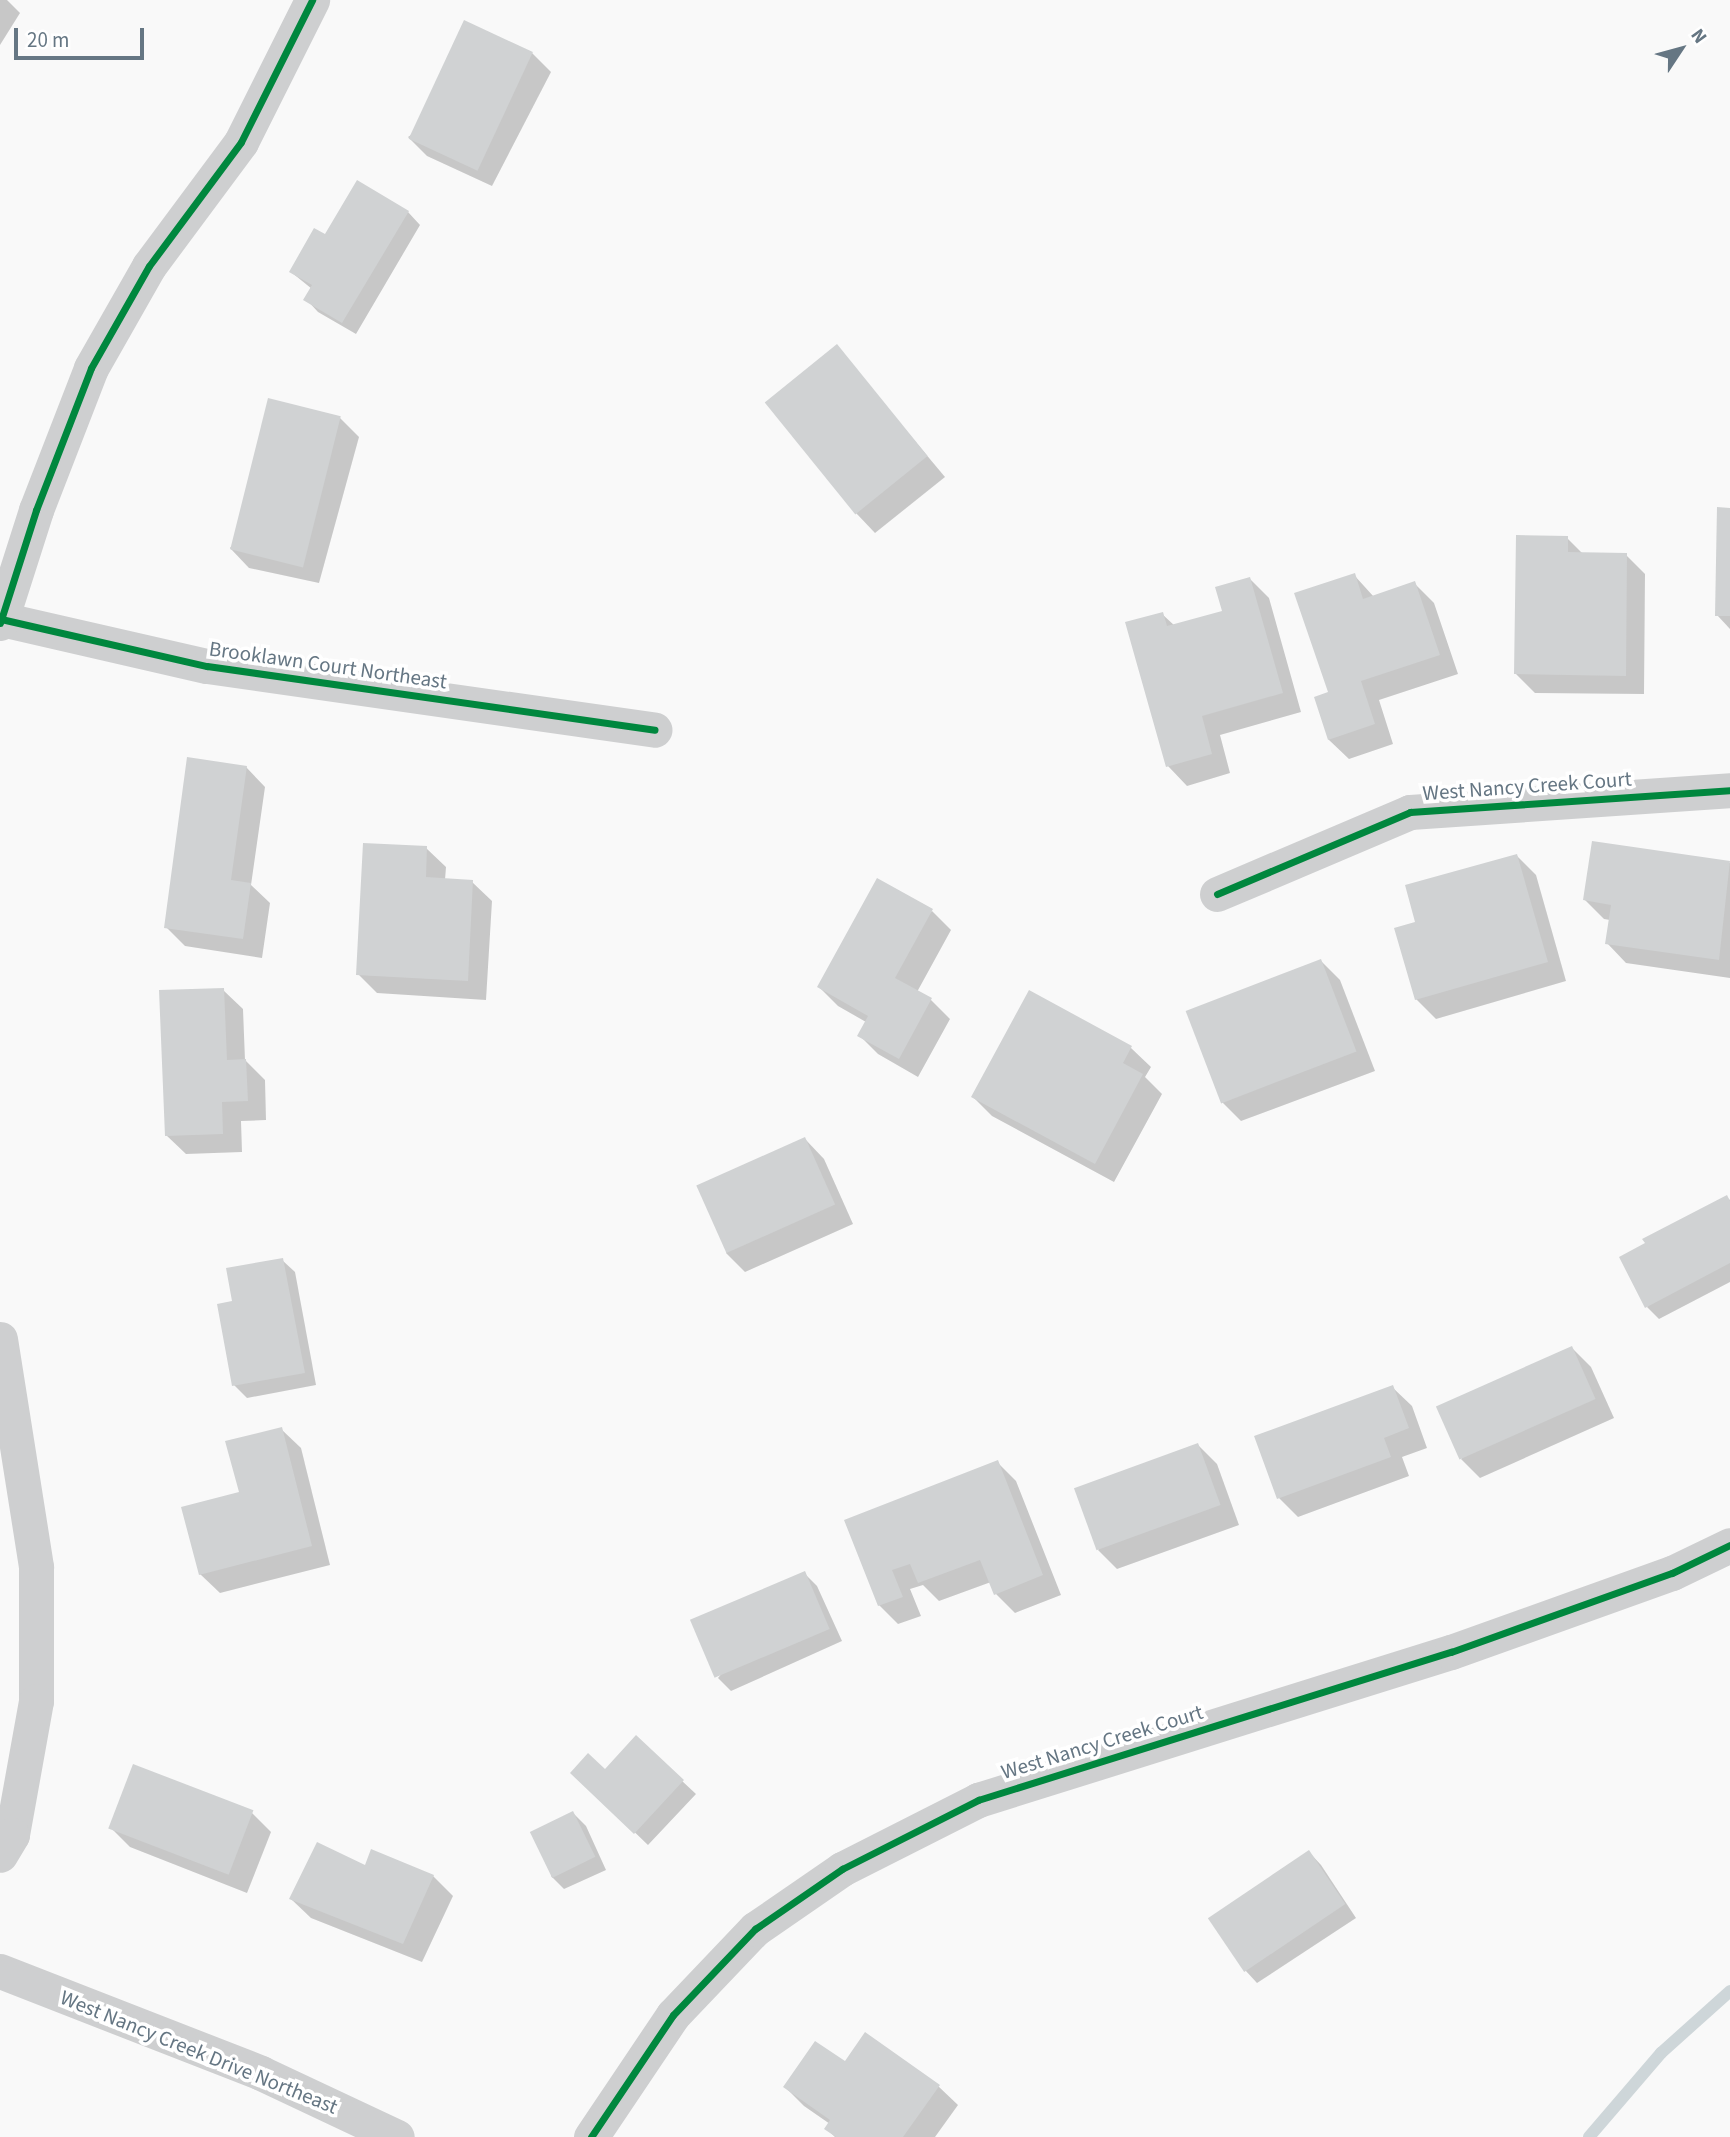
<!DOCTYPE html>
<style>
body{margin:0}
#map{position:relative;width:1730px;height:2137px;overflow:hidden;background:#f9f9f9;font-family:"Source Sans 3",sans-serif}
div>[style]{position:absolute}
.shadow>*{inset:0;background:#0003}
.stream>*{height:12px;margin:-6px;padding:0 6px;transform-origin:6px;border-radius:6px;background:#ced6d9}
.building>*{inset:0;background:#d0d2d3;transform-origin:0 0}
.minor>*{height:35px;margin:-17.5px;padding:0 17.5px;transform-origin:17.5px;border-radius:17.5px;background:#cecfd0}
.cycleway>*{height:7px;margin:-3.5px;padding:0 3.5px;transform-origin:3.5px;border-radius:3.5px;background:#00873e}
span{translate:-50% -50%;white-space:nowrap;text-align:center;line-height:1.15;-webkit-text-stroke:7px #fff;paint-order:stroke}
.street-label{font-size:21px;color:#657683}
.north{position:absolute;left:1646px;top:14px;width:70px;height:70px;-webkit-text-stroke:5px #fff;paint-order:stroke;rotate:54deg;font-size:19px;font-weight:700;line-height:28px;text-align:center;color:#657683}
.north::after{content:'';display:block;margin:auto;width:24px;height:32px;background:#657683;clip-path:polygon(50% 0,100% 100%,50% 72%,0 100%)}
.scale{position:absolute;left:14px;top:28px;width:130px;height:32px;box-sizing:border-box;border:4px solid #657683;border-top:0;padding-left:9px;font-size:21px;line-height:24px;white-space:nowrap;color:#657683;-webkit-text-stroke:5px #fff;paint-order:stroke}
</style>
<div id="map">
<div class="shadow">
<div style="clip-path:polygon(0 0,7px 0,20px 13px,0 45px)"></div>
<div style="clip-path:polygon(532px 53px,551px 72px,492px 186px,427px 156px,408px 137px)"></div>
<div style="clip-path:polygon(408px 212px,420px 225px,356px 334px,318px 312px,306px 299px,312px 289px,291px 272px,326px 237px)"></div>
<div style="clip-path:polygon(836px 347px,945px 477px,875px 533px,856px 513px)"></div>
<div style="clip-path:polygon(340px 418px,359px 437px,319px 583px,249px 568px,230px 548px)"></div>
<div style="clip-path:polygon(1730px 509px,1730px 629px,1717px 615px)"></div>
<div style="clip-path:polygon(1567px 538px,1583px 554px,1626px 555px,1645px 574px,1644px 694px,1535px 693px,1516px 674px)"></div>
<div style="clip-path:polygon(1354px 575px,1374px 597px,1414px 583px,1434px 603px,1458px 674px,1379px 700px,1393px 744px,1349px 759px,1329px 740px,1316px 698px,1330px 693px)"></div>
<div style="clip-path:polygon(1250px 579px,1269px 598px,1301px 712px,1220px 735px,1230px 773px,1187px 786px,1168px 766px,1162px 614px,1175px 626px,1225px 613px)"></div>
<div style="clip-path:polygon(246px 767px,265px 787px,251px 885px,270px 903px,262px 958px,185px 946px,166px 927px)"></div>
<div style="clip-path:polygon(1593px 843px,1730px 863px,1730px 978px,1626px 963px,1607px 943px,1610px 920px,1604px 919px,1585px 900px)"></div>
<div style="clip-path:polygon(426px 848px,446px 867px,445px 880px,472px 882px,492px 901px,486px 1000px,377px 993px,358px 974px)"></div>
<div style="clip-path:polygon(1517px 856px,1536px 875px,1566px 981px,1436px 1019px,1416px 999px,1417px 923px)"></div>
<div style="clip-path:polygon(932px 911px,951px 930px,917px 992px,931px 1000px,950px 1019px,918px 1077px,878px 1054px,859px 1035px,866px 1022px,838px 1006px,819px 987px)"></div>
<div style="clip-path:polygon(1321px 961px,1340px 980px,1375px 1071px,1241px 1121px,1222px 1102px)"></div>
<div style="clip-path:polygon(223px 990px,243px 1009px,245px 1060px,265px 1080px,266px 1120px,241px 1121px,242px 1152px,186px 1154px,166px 1135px)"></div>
<div style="clip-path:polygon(1030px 992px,1131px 1048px,1151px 1067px,1145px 1077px,1162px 1094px,1114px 1182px,992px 1116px,973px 1097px)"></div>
<div style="clip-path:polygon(805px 1139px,824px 1159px,853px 1224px,745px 1272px,726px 1253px)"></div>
<div style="clip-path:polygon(1726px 1197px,1730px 1200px,1730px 1282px,1659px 1319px,1647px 1307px)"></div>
<div style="clip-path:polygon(282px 1260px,295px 1272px,316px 1385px,247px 1398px,234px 1385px,234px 1303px)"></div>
<div style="clip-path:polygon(1572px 1348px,1591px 1367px,1614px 1418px,1480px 1478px,1461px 1459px)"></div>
<div style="clip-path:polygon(1392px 1387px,1412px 1406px,1427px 1448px,1402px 1457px,1409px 1476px,1298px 1517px,1279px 1498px)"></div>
<div style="clip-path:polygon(281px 1429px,301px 1448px,330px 1565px,220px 1593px,200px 1574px,241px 1493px)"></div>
<div style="clip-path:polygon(1198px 1445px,1217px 1464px,1239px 1525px,1117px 1569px,1098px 1550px)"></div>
<div style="clip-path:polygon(997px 1462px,1016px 1481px,1061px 1595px,1015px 1613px,996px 1594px,991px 1582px,939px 1601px,923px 1585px,910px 1589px,921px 1616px,898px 1624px,879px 1605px,847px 1521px)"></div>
<div style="clip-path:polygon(804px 1573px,817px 1586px,842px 1641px,731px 1691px,718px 1678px)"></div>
<div style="clip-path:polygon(636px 1738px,696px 1794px,648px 1845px,573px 1773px,605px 1771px)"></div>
<div style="clip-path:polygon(252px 1813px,271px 1832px,247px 1893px,130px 1847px,110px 1827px)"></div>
<div style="clip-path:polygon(573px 1813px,586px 1826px,606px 1870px,564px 1889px,551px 1876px)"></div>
<div style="clip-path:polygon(1309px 1852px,1321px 1865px,1356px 1918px,1257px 1983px,1245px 1970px)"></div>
<div style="clip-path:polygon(433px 1876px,453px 1896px,422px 1962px,311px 1918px,291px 1899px)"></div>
<div style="clip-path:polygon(845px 2064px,938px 2086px,958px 2105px,935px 2137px,835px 2137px,826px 2128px,830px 2124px,804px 2106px,785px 2087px)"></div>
</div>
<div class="stream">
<div style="left:1589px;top:2137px;width:111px;rotate:-49.4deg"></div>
<div style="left:1661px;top:2053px;width:93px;rotate:-41.9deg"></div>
</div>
<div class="building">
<div style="left:464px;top:20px;width:76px;height:131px;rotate:25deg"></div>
<div style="clip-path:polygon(357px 180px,409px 211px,342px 323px,303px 300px,312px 285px,289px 272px,314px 228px,325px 234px)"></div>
<div style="left:837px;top:344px;width:144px;height:93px;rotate:51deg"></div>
<div style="left:268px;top:398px;width:75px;height:156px;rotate:14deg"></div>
<div style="clip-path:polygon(1717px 507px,1730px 508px,1730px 616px,1715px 616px)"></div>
<div style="clip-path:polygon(1516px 535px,1568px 536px,1568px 552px,1627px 553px,1626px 676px,1514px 674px)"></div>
<div style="clip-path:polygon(1355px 573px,1363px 599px,1415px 581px,1440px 655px,1361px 681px,1375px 724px,1328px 740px,1314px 697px,1328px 692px,1294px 593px)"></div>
<div style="clip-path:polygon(1250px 577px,1283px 693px,1202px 716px,1212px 754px,1166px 767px,1125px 622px,1163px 612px,1167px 626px,1222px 611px,1215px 587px)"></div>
<div style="clip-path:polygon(187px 757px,247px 766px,231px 880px,251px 883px,243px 939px,164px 928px)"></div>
<div style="clip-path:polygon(1592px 841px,1730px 861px,1719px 960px,1605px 944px,1611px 905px,1583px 900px)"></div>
<div style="clip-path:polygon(363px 843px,427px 846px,426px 877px,473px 880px,468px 981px,356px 975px)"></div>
<div style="clip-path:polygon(1517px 854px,1548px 962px,1415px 1000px,1394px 928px,1415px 922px,1405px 885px)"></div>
<div style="clip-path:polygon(877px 878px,933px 909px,895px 978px,932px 998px,899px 1059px,857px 1036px,868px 1016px,817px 987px)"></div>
<div style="left:1321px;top:959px;width:99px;height:145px;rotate:69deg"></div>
<div style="clip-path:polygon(224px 988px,227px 1060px,246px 1059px,248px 1101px,222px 1102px,223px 1134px,165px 1136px,159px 990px)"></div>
<div style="clip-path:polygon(1029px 990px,1132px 1046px,1123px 1063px,1143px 1074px,1095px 1164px,971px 1097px)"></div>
<div style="left:805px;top:1137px;width:74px;height:119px;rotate:66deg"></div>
<div style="clip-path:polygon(1727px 1195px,1730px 1201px,1730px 1263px,1645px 1308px,1619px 1257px,1645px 1243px,1642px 1239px)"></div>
<div style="clip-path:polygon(283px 1258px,305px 1373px,232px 1386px,217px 1304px,232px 1301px,226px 1268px)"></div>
<div style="left:1572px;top:1346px;width:58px;height:149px;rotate:66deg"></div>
<div style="clip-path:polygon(1393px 1385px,1409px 1428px,1384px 1438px,1391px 1457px,1277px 1499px,1254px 1436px)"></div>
<div style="clip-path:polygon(282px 1427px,312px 1546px,199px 1575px,181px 1507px,239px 1492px,225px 1441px)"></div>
<div style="left:1198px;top:1443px;width:66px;height:132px;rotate:70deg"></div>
<div style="clip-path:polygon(998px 1460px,1043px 1575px,994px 1595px,980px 1560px,918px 1583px,910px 1564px,892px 1570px,903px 1597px,878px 1606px,844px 1520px)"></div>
<div style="left:805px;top:1571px;width:63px;height:125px;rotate:67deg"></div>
<div style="clip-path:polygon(636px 1735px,684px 1780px,634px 1834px,570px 1773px,588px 1753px,605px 1769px)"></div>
<div style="left:133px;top:1764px;width:129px;height:69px;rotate:21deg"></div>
<div style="left:573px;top:1811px;width:51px;height:48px;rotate:64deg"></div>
<div style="clip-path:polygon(317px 1842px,365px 1865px,371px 1849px,434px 1875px,403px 1944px,289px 1899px)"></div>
<div style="left:1309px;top:1850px;width:65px;height:122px;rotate:56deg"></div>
<div style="clip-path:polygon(865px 2032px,940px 2085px,903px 2137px,836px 2137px,824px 2129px,830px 2120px,783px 2087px,815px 2041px,845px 2061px)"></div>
</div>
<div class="minor">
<div style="left:1px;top:619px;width:211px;rotate:12.9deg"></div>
<div style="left:207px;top:666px;width:452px;rotate:8.1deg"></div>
<div style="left:0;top:623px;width:119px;rotate:-72.3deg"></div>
<div style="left:36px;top:510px;width:152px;rotate:-68.8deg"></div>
<div style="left:91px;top:368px;width:117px;rotate:-60.4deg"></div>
<div style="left:149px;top:266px;width:154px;rotate:-53.4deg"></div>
<div style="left:241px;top:142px;width:159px;rotate:-63.4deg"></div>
<div style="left:1217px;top:894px;width:210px;rotate:-23deg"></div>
<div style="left:1410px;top:812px;width:321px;rotate:-3.9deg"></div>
<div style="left:0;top:1339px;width:231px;rotate:81deg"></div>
<div style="left:36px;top:1567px;width:134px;rotate:90deg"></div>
<div style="left:36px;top:1701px;width:136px;rotate:100.2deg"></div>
<div style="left:12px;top:1835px;width:23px;rotate:121deg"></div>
<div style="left:0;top:1971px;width:280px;rotate:21.3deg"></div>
<div style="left:261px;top:2073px;width:150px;rotate:25.2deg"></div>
<div style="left:591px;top:2137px;width:147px;rotate:-56.1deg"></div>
<div style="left:673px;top:2015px;width:119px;rotate:-46.4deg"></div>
<div style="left:755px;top:1929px;width:106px;rotate:-34.6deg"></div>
<div style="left:842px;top:1869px;width:153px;rotate:-26.9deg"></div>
<div style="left:978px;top:1800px;width:496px;rotate:-17.4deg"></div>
<div style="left:1451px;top:1652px;width:235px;rotate:-19.7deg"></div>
<div style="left:1672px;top:1573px;width:64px;rotate:-25.8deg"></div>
</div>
<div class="cycleway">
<div style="left:1px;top:619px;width:211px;rotate:12.9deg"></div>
<div style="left:207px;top:666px;width:452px;rotate:8.1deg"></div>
<div style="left:0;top:623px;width:119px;rotate:-72.3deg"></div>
<div style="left:36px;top:510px;width:152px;rotate:-68.8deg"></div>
<div style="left:91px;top:368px;width:117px;rotate:-60.4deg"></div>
<div style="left:149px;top:266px;width:154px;rotate:-53.4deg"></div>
<div style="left:241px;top:142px;width:159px;rotate:-63.4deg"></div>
<div style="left:1217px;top:894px;width:210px;rotate:-23deg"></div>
<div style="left:1410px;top:812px;width:321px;rotate:-3.9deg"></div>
<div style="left:591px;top:2137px;width:147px;rotate:-56.1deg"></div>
<div style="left:673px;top:2015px;width:119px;rotate:-46.4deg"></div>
<div style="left:755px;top:1929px;width:106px;rotate:-34.6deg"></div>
<div style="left:842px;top:1869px;width:153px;rotate:-26.9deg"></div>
<div style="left:978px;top:1800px;width:496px;rotate:-17.4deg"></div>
<div style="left:1451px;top:1652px;width:235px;rotate:-19.7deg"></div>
<div style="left:1672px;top:1573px;width:64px;rotate:-25.8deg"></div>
</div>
<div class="street-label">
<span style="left:328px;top:665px;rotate:8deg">Brooklawn Court Northeast</span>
<span style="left:1527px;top:786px;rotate:-4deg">West Nancy Creek Court</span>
<span style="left:1102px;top:1742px;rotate:-17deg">West Nancy Creek Court</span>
<span style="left:199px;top:2052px;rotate:22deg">West Nancy Creek Drive Northeast</span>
</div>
<div class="north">N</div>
<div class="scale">20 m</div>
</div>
